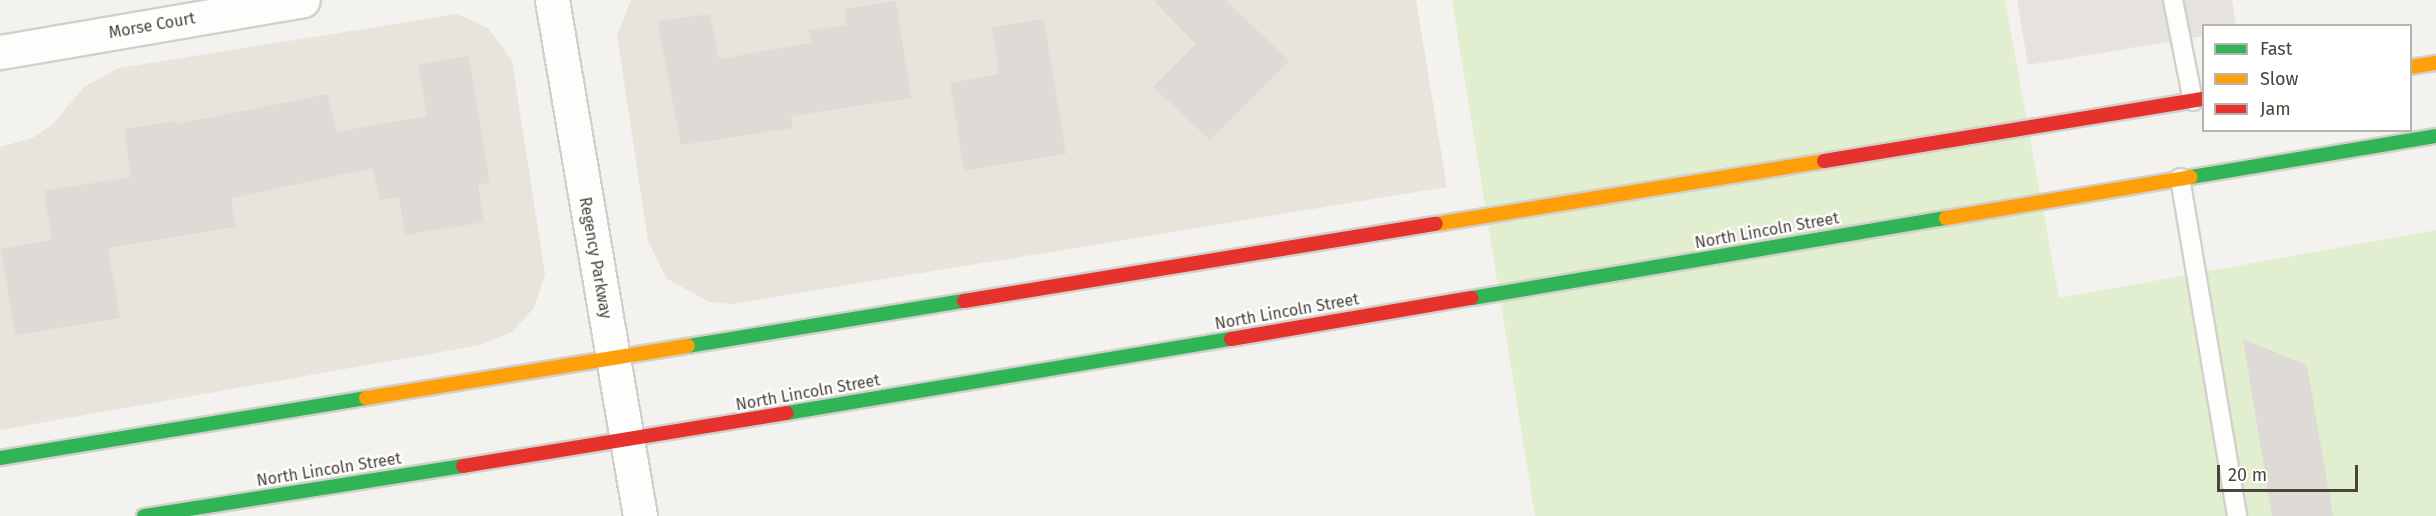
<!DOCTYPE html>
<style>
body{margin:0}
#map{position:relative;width:2436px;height:516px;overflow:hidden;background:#f4f2ee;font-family:"Fira Sans",sans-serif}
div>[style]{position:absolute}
.residential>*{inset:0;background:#e7e4dc}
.green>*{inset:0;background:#e1eecf}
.parking>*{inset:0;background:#e6e3df}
.building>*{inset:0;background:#dedbd6}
.roads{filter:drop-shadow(2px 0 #d2d0cb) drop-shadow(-2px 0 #d2d0cb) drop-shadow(0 2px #d2d0cb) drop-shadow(0 -2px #d2d0cb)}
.lane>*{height:18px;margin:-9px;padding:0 9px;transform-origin:9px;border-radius:9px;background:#fdfdfc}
.street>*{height:33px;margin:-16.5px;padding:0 16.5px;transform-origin:16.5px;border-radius:16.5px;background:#fdfdfc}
.fast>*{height:14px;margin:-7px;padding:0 7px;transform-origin:7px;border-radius:7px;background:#30b455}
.slow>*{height:14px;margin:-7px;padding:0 7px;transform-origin:7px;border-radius:7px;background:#ff9f0a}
.jam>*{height:14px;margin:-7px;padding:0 7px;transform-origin:7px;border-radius:7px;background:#e5322d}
span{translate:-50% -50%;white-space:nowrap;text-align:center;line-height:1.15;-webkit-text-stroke:4.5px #fff;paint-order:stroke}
.street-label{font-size:16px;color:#4b4439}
.legend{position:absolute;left:2202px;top:24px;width:210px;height:108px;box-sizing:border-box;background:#fff;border:2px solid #b7b4b0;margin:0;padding:8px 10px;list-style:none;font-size:18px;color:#4b4439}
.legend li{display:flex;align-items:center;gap:12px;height:30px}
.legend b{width:30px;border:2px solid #b7b4b0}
.scale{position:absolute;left:2217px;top:465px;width:141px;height:27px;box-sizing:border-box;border:3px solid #4b4439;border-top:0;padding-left:8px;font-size:18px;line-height:21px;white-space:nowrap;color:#4b4439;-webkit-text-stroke:4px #fff;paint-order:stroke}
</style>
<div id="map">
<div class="residential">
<div style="clip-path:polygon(631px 0,1416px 0,1447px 187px,732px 304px,709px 302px,666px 278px,648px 241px,617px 35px)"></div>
<div style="clip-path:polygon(457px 14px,488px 28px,512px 61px,545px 274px,534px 308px,512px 332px,481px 345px,0 430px,0 147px,32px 138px,51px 126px,85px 86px,119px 68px)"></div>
</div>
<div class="green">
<div style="clip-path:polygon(1452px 0,2005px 0,2059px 298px,2436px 230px,2436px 516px,1535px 516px)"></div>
</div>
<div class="parking">
<div style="clip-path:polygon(2017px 0,2232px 0,2236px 25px,2204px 26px,2203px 36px,2028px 65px)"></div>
</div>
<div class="building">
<div style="clip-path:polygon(1153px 0,1225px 0,1290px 61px,1210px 140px,1153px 87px,1196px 44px)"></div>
<div style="clip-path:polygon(896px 1px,911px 98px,791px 116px,793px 128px,681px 145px,657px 21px,710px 14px,719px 59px,811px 43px,809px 30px,847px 25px,844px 9px)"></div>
<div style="clip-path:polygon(1044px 19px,1066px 154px,964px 171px,950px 83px,999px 74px,992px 27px)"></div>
<div style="clip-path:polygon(469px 56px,490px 183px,478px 184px,484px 222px,405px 235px,399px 197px,379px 200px,373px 168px,231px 198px,236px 227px,108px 248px,120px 318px,15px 335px,1px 249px,52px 240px,44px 191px,131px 177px,124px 129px,175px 121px,176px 124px,328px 94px,336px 132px,427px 116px,418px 65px)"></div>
<div style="clip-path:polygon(2243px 339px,2307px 365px,2333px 516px,2272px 516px)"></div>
</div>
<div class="roads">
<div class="lane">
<div style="left:2173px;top:0;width:103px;rotate:78.8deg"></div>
<div style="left:2180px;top:178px;width:343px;rotate:80.4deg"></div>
</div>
<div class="street">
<div style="left:552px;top:0;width:523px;rotate:80.32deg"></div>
<div style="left:0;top:52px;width:307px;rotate:-9.7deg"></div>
</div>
<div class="fast">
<div style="left:2191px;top:177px;width:248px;rotate:-9.5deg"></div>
<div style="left:1472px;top:298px;width:481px;rotate:-9.6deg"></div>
<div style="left:688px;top:346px;width:280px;rotate:-9.3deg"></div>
<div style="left:787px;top:413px;width:450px;rotate:-9.5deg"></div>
<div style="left:0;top:458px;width:371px;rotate:-9.3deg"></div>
<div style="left:144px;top:516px;width:323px;rotate:-8.9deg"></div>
</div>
<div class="slow">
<div style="left:2410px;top:67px;width:26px;rotate:-9deg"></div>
<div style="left:1946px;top:218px;width:248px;rotate:-9.5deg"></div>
<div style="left:1436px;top:224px;width:393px;rotate:-9.2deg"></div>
<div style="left:366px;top:398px;width:326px;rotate:-9.2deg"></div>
</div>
<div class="jam">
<div style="left:1824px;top:161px;width:385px;rotate:-9.3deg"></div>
<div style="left:964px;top:301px;width:478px;rotate:-9.3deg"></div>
<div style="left:1231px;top:339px;width:244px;rotate:-9.7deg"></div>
<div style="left:463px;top:466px;width:328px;rotate:-9.3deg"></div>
</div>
</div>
<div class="street-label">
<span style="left:152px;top:26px;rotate:-10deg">Morse Court</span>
<span style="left:1767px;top:231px;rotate:-10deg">North Lincoln Street</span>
<span style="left:595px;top:258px;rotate:80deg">Regency Parkway</span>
<span style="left:1287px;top:312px;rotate:-10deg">North Lincoln Street</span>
<span style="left:808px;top:393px;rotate:-10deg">North Lincoln Street</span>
<span style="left:329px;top:470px;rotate:-9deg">North Lincoln Street</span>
</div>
<ul class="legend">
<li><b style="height:8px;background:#30b455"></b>Fast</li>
<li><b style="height:8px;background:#ff9f0a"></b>Slow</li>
<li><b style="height:8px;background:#e5322d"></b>Jam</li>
</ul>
<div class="scale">20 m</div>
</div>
